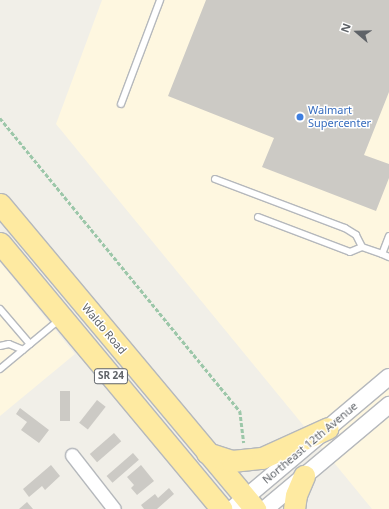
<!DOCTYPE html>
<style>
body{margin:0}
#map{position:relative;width:389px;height:509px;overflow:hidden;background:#f1efe8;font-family:"Noto Sans",sans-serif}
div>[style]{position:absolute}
.commercial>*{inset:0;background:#fef7e0}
.building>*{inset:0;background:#cccac5;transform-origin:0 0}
.path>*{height:2.5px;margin-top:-1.25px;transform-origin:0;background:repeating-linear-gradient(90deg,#9cc7a9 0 4px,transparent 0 6px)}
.roads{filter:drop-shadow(1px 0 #b5b8bc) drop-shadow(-1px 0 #b5b8bc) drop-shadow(0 1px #b5b8bc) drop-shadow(0 -1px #b5b8bc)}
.service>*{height:6px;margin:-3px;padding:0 3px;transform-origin:3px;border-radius:3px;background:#fff}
.minor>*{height:13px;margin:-6.5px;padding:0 6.5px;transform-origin:6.5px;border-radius:6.5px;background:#fff}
.tertiary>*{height:16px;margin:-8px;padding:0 8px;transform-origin:8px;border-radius:8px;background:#fff}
.trunk>*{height:21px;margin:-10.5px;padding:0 10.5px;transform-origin:10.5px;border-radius:10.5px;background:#feeaa1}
.dots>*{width:11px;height:11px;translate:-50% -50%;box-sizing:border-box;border:2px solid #fff;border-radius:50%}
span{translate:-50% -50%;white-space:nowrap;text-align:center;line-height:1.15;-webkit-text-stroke:3px #fff;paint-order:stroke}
.shield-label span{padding:1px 3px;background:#fff;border:1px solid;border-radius:3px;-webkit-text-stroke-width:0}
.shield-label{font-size:10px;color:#5f6368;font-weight:700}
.shop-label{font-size:11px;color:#366cbe}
.left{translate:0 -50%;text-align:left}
.street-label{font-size:11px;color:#5f6368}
.north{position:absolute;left:337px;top:12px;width:40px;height:40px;-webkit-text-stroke:3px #fff;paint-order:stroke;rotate:290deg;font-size:11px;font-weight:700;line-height:16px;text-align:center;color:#5f6368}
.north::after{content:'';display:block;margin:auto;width:14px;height:18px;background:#5f6368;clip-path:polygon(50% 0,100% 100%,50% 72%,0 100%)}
</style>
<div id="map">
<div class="commercial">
<div style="clip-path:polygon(102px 0,389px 0,389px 509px,372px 509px,56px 124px)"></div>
<div style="clip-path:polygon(0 262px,75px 354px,0 416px)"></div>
</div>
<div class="building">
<div style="clip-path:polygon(206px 0,389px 0,389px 92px,364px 155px,389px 164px,389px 178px,376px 211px,262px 167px,274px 138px,168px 96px)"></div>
<div style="left:60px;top:391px;width:10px;height:30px"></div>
<div style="left:97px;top:400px;width:11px;height:29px;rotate:38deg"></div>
<div style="clip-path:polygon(20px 408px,49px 430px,39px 443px,21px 430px,27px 422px,16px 414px)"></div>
<div style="left:114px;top:433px;width:11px;height:32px;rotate:49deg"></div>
<div style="left:133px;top:453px;width:9px;height:35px;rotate:49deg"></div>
<div style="clip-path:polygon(51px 465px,60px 476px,45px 490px,42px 486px,29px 497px,23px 489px)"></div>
<div style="clip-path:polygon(141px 465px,154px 481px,137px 495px,131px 488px,134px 485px,127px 477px)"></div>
<div style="clip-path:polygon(169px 488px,174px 494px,157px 509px,144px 509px,141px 505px,155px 494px,158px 498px)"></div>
<div style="clip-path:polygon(27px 502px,33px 509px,19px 509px)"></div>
</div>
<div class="path">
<div style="left:0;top:118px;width:379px;rotate:50.7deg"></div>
<div style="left:240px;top:411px;width:32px;rotate:83deg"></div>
</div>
<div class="roads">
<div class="service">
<div style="left:121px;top:104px;width:111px;rotate:-69.4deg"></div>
<div style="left:215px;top:179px;width:139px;rotate:20.7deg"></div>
<div style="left:345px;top:228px;width:13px;rotate:32deg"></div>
<div style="left:356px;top:235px;width:13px;rotate:63deg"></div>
<div style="left:258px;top:217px;width:98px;rotate:20.8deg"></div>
<div style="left:350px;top:252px;width:13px;rotate:-23deg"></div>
<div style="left:362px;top:247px;width:21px;rotate:19deg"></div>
<div style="left:389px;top:236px;width:19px;rotate:111deg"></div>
<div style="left:382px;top:254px;width:8px;rotate:23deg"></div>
<div style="left:0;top:309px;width:46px;rotate:49.4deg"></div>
<div style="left:0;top:346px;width:9px;rotate:-13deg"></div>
<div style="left:9px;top:344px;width:15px;rotate:23deg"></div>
<div style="left:0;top:369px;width:77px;rotate:-39.7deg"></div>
</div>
<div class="minor">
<div style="left:72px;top:455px;width:68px;rotate:52.1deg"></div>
</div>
<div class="tertiary">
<div style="left:232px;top:509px;width:205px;rotate:-40.1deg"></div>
<div style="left:265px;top:509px;width:162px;rotate:-40deg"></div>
</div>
<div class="trunk">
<div style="left:0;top:204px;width:398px;rotate:50.1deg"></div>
<div style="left:0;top:243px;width:346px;rotate:50.2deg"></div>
<div style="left:207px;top:453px;width:26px;rotate:18deg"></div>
<div style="left:232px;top:461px;width:30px;rotate:-6deg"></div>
<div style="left:262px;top:458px;width:72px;rotate:-24.4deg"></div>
<div style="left:294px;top:509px;width:14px;rotate:-82deg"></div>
<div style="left:296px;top:495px;width:21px;rotate:-67deg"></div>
</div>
</div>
<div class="dots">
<div style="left:300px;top:117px;background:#3f7fe0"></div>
</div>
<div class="shield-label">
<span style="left:111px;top:376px">SR 24</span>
</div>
<div class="shop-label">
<span class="left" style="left:308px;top:117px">Walmart<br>Supercenter</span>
</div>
<div class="street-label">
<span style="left:104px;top:329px;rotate:50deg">Waldo Road</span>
<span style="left:310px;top:443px;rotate:-40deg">Northeast 12th Avenue</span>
</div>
<div class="north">N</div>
</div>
